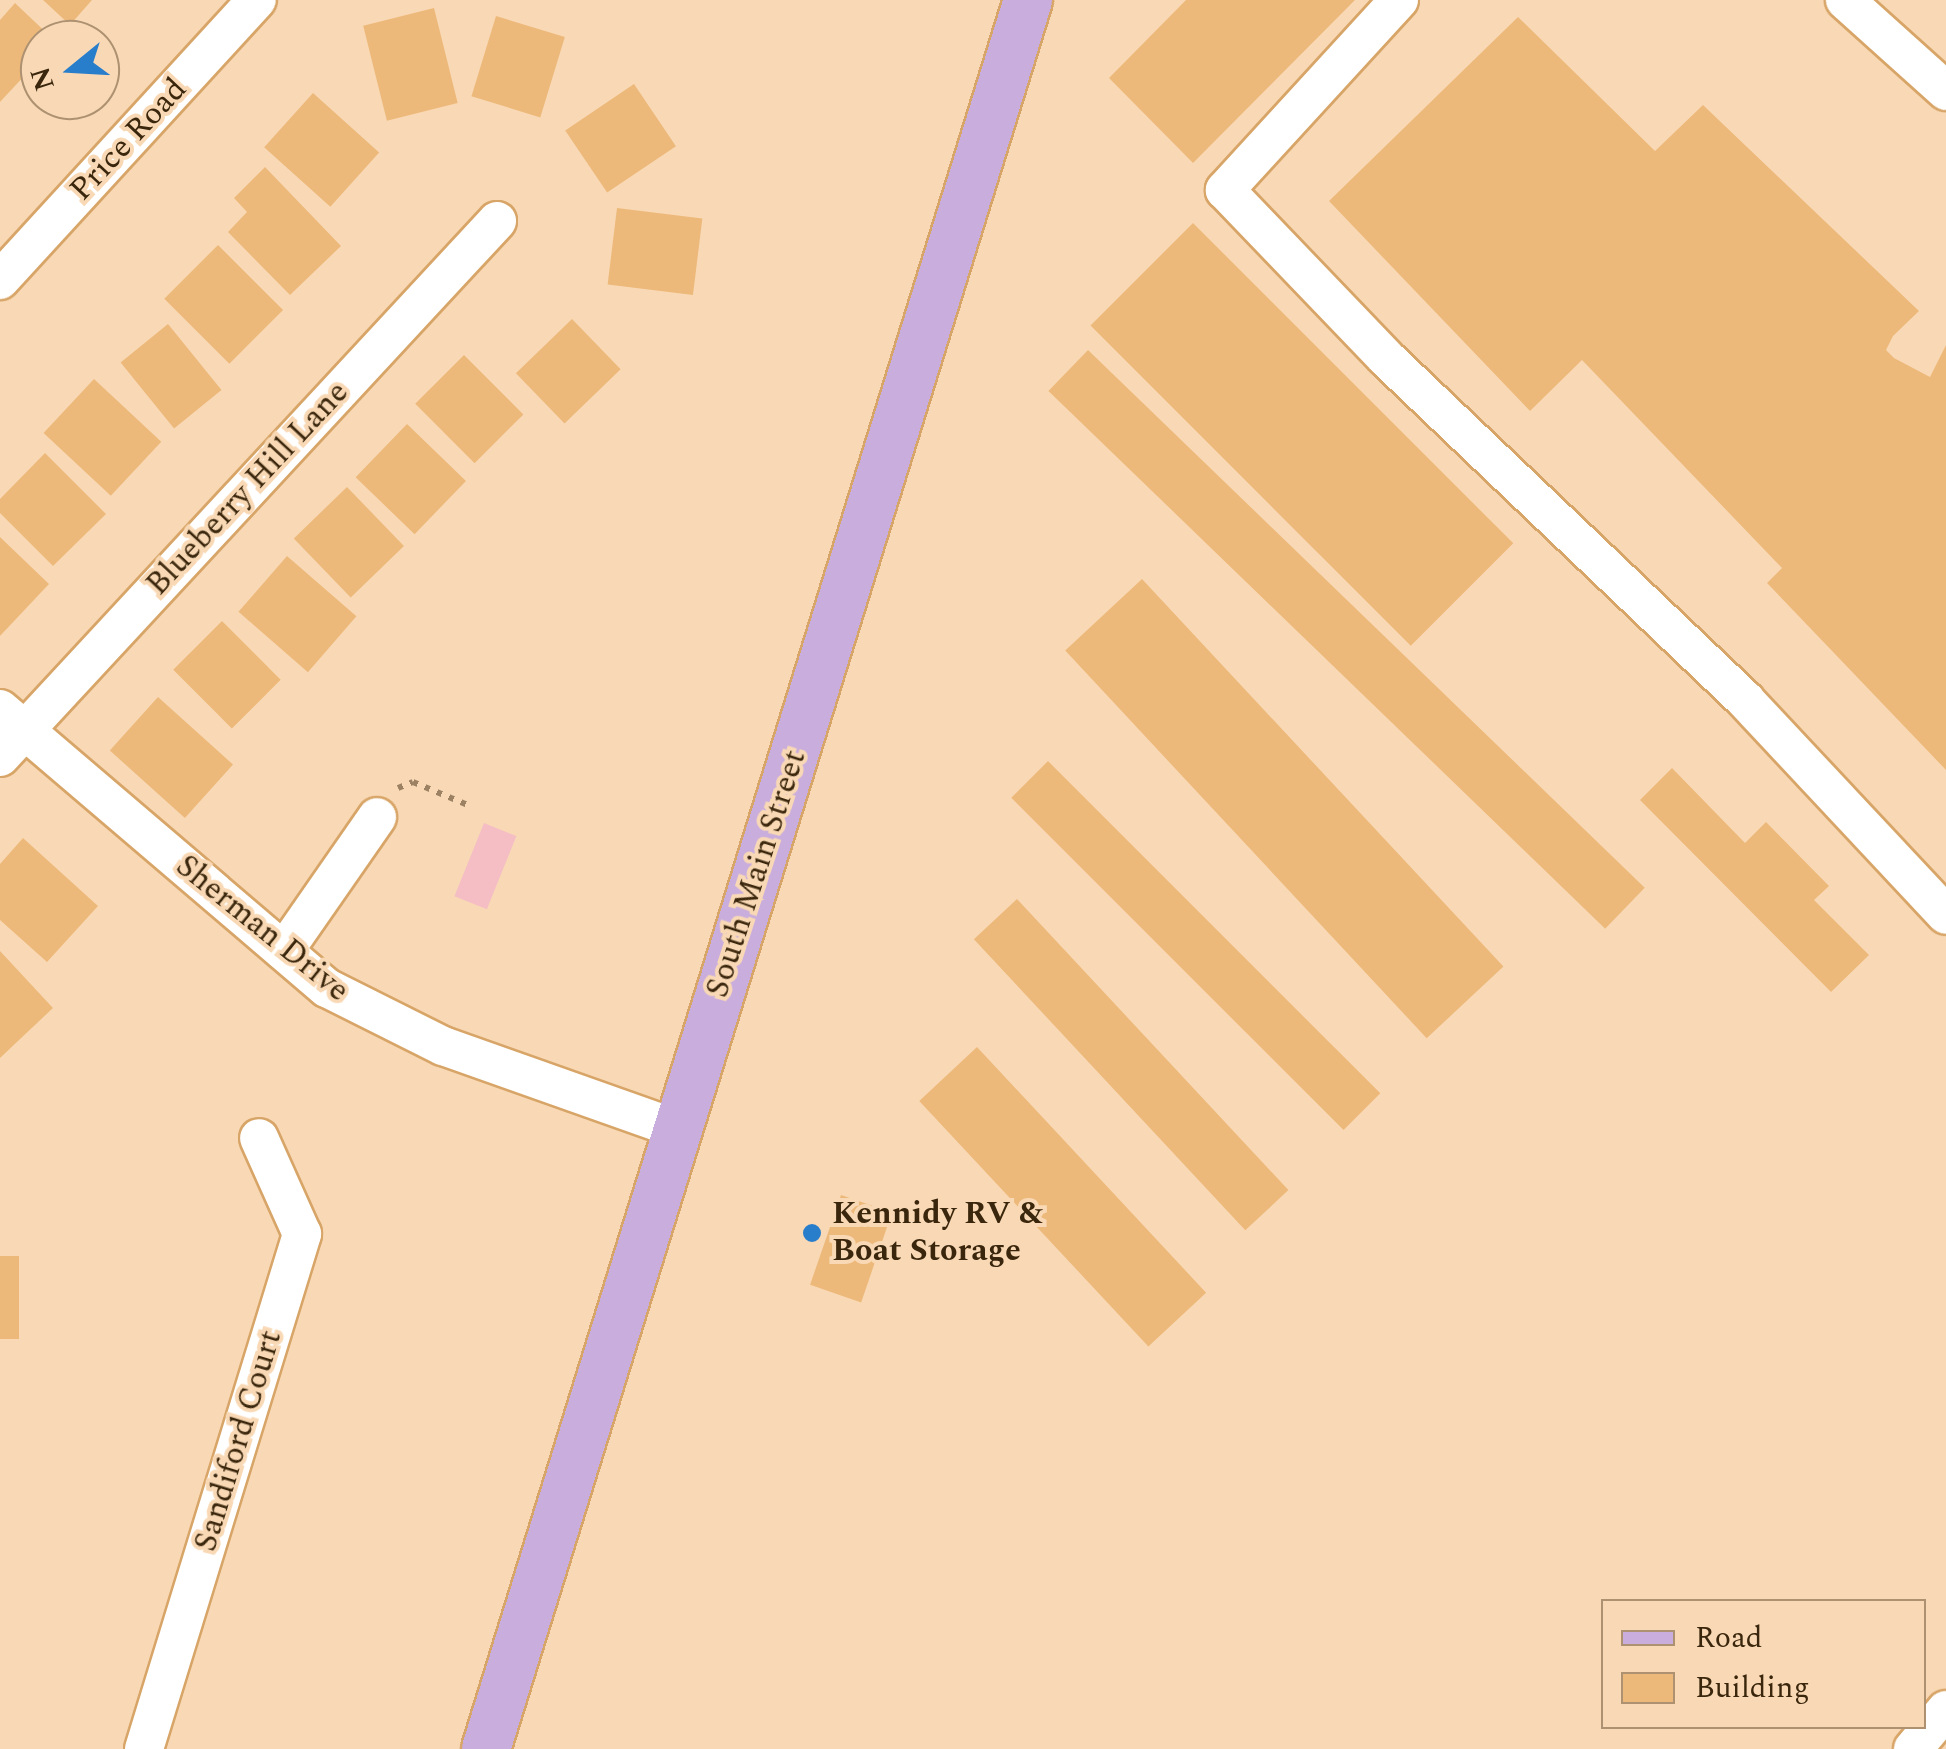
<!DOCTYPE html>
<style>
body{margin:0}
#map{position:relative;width:1946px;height:1749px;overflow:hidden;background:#f9d9b5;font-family:Spectral,serif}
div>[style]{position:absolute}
.green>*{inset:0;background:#f4bec4;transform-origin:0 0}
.building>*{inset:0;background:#edb97b;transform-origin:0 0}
.path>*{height:6px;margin-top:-3px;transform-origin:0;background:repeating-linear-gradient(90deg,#9c8263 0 5px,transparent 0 13px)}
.roads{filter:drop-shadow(2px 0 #d8a568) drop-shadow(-2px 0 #d8a568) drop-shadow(0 2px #d8a568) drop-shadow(0 -2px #d8a568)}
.minor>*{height:38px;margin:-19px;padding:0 19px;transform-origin:19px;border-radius:19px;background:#fff}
.major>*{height:48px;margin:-24px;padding:0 24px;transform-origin:24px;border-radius:24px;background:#c9addc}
.dots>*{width:28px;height:28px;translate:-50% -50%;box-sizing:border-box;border:5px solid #f9d9b5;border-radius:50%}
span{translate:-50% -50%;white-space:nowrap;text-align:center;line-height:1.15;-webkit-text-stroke:8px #f9d9b5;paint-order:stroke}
.street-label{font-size:32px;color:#3a260c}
.poi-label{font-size:32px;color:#3a260c;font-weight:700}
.left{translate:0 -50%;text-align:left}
.legend{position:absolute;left:1601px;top:1599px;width:325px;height:130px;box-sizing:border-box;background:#f9d9b5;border:2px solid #ad9171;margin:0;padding:12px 18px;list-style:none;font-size:30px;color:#3a260c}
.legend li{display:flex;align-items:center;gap:20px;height:50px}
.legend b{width:50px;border:2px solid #ad9171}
.north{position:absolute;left:20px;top:20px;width:100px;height:100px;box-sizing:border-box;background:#f9d9b5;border:2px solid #ad9171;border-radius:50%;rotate:252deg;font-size:28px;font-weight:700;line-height:40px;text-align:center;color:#3a260c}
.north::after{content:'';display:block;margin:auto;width:35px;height:45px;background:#297ecc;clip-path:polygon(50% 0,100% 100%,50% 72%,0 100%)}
</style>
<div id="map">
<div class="green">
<div style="left:484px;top:823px;width:35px;height:79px;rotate:22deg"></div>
</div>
<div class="building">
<div style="clip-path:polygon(43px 0,92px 0,70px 25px)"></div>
<div style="clip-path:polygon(1186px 0,1355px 0,1193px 163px,1109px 78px)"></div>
<div style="clip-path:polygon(15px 3px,54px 40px,40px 40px,40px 59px,0 102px,0 20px)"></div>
<div style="left:434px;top:8px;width:98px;height:73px;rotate:76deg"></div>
<div style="left:496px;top:16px;width:72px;height:84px;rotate:17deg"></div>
<div style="clip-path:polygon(1518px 17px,1655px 151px,1703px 105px,1919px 311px,1893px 336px,1886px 350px,1894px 358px,1930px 377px,1946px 345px,1946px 770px,1767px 583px,1782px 568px,1582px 360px,1530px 411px,1329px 201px)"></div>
<div style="left:634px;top:84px;width:75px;height:83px;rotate:56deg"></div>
<div style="left:313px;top:93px;width:89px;height:73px;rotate:42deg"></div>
<div style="clip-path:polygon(265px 167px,341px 246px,290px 295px,228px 232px,247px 212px,234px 198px)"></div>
<div style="left:617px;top:208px;width:86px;height:77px;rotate:7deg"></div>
<div style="left:1193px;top:223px;width:453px;height:145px;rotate:45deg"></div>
<div style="left:218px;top:245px;width:92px;height:76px;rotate:45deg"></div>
<div style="left:572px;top:319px;width:70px;height:78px;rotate:46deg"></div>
<div style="left:168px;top:324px;width:85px;height:61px;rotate:51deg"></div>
<div style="left:1088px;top:350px;width:774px;height:57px;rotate:44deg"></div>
<div style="left:464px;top:355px;width:84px;height:69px;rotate:45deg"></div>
<div style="left:94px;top:379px;width:92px;height:74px;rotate:43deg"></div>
<div style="left:407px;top:424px;width:82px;height:74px;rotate:44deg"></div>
<div style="clip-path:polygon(45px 453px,106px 514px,53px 566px,0 513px,0 499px)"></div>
<div style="left:347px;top:487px;width:82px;height:74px;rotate:46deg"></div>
<div style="clip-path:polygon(0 537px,49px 584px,0 636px)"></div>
<div style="left:287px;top:556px;width:92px;height:74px;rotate:41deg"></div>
<div style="left:1142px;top:579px;width:530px;height:105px;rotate:47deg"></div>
<div style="left:222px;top:621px;width:83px;height:69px;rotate:45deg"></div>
<div style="left:158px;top:697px;width:101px;height:72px;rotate:42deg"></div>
<div style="left:1048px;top:761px;width:470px;height:52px;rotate:45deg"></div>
<div style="clip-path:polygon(1672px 768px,1745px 843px,1766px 822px,1829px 886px,1814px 900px,1869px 955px,1831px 992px,1640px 800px)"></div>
<div style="clip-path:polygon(23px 838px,98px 906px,47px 962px,0 920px,0 864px)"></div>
<div style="left:1017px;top:899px;width:398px;height:59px;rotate:47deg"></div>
<div style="clip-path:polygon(0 951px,53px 1008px,0 1058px)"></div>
<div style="left:977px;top:1047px;width:336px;height:79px;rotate:47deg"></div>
<div style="left:841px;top:1195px;width:54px;height:95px;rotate:19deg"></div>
<div style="left:0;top:1256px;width:19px;height:83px"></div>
</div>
<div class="path">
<div style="left:398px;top:788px;width:16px;rotate:-22deg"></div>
<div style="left:413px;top:782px;width:62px;rotate:22.8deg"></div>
</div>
<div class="roads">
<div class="minor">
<div style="left:1399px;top:0;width:258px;rotate:132.5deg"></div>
<div style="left:1225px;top:190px;width:233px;rotate:46.2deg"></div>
<div style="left:1386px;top:358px;width:496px;rotate:43.6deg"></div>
<div style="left:1745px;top:700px;width:294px;rotate:46.9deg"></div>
<div style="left:1845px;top:0;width:136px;rotate:42deg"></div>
<div style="left:0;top:280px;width:380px;rotate:-47.5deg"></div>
<div style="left:0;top:709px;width:430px;rotate:40.5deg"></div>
<div style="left:327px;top:988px;width:130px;rotate:26.6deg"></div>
<div style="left:443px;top:1046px;width:245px;rotate:19.5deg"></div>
<div style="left:0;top:757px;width:731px;rotate:-47.16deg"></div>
<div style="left:284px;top:951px;width:163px;rotate:-55.2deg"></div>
<div style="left:144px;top:1749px;width:539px;rotate:-72.94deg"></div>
<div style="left:302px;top:1234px;width:105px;rotate:-114.1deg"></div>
<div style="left:1913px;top:1749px;width:51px;rotate:-49.8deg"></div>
</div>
<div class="major">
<div style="left:486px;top:1749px;width:1831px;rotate:-72.78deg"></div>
</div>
</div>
<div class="dots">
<div style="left:812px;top:1233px;background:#297ecc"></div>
</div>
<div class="street-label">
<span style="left:129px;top:140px;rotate:-47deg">Price Road</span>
<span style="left:248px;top:489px;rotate:-47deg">Blueberry Hill Lane</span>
<span style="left:757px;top:874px;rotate:-72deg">South Main Street</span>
<span style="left:262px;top:929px;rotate:39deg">Sherman Drive</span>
<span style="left:239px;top:1441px;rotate:-73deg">Sandiford Court</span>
</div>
<div class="poi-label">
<span class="left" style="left:832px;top:1233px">Kennidy RV &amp;<br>Boat Storage</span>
</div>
<ul class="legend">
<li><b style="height:12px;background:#c9addc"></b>Road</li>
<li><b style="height:28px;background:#edb97b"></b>Building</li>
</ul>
<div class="north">N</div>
</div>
